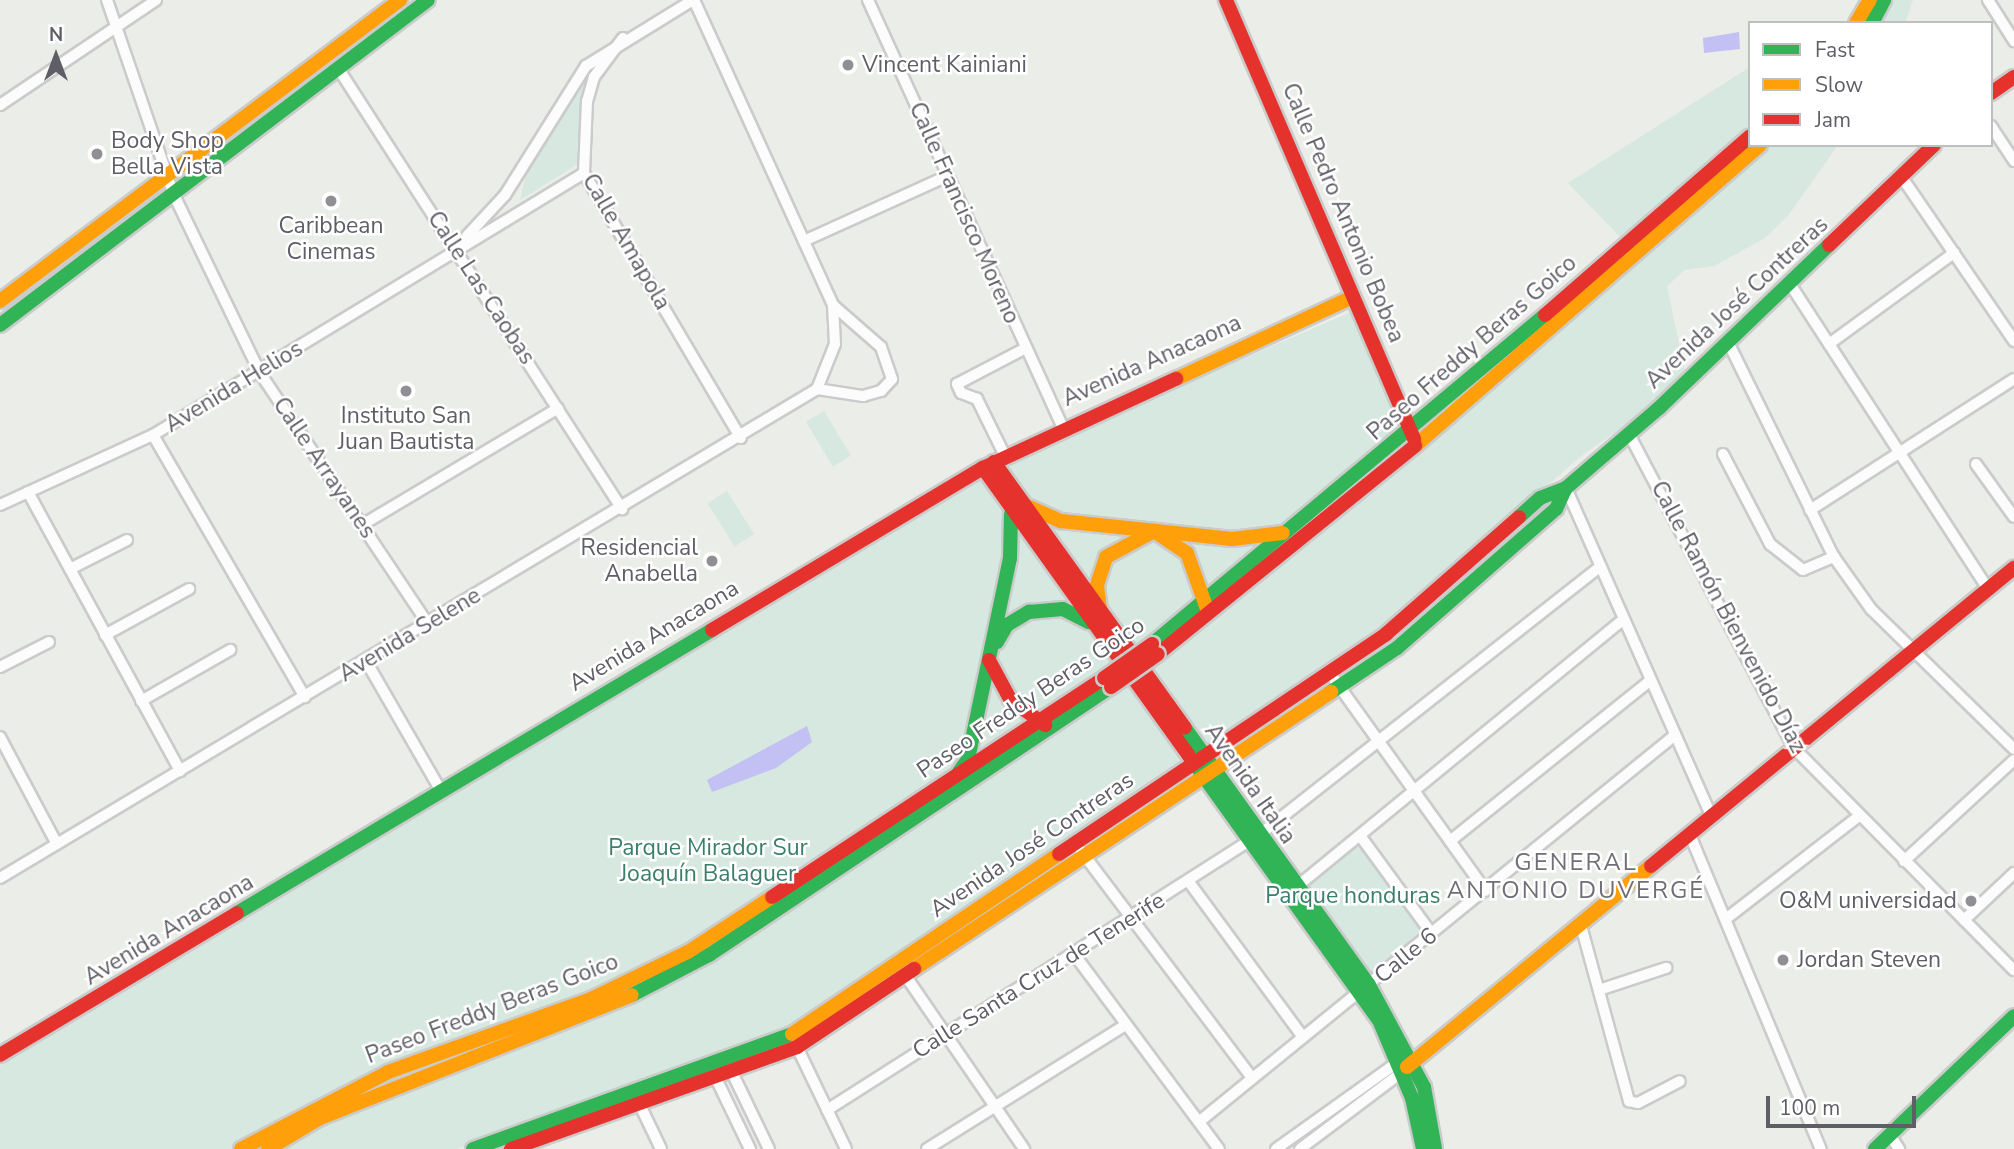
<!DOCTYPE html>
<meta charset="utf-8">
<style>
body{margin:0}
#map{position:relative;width:2014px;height:1149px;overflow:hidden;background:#ebede8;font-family:"Nunito Sans",sans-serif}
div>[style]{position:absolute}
.green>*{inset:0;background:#d6e8e0;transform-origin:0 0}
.water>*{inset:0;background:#c3c0f4}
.roads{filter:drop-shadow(2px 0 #cacbca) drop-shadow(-2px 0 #cacbca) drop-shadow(0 2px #cacbca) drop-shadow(0 -2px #cacbca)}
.street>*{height:10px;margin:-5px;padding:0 5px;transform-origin:5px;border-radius:5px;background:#fcfcfc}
.fast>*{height:14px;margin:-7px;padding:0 7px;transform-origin:7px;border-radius:7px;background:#30b455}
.slow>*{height:14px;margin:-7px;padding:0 7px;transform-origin:7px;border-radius:7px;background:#ff9f0a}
.jam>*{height:14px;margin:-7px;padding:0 7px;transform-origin:7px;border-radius:7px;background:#e5322d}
.bridges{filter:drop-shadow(2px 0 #cacaca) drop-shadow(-2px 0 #cacaca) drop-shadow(0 2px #cacaca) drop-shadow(0 -2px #cacaca)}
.jam-bridge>*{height:14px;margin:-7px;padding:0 7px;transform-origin:7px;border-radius:7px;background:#e5322d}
.dots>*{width:19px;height:19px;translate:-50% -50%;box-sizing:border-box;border:4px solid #fff;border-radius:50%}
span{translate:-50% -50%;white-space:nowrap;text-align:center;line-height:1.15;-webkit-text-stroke:5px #fff;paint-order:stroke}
.poi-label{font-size:23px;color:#5f5e66}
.left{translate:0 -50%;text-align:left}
.right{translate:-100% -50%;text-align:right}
.street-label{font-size:23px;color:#5f5e66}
.park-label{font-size:23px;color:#3b7f6a}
.neighbourhood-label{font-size:24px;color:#706f77;letter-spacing:2px}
.legend{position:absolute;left:1748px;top:21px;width:245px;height:126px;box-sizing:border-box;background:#fff;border:2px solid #bfbfc2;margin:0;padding:9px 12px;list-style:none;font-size:21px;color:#5f5e66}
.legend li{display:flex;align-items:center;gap:14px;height:35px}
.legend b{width:35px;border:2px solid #bfbfc2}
.north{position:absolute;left:21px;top:21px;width:70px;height:70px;-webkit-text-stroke:5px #fff;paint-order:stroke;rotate:0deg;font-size:19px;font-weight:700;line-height:28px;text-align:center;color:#5f5e66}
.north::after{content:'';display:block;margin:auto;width:24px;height:32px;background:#5f5e66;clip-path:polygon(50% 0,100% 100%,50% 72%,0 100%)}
.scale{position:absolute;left:1766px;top:1096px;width:150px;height:32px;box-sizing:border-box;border:4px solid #5f5e66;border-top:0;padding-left:9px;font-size:21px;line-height:24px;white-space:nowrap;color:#5f5e66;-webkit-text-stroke:5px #fff;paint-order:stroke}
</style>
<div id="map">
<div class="green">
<div style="clip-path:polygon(1889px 0,1913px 0,1905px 23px,1876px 23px)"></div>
<div style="clip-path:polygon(593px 65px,581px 112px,578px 164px,520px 200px,528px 166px)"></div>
<div style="clip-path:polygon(1750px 67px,1750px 124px,1620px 237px,1568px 183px)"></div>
<div style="clip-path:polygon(1768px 145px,1838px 145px,1788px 216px,1765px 238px,1714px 266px,1685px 270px,1667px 286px,1686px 377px,1657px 404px,1585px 453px,1375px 634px,789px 1030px,457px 1149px,0 1149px,0 1066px,1032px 450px,1351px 312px,1416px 451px)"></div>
<div style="left:824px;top:411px;width:52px;height:21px;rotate:59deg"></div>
<div style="left:727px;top:491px;width:51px;height:23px;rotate:58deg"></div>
<div style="left:1361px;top:837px;width:120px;height:83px;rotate:54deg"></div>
</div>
<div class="water">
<div style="clip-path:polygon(1739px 32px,1740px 49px,1704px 53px,1703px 38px)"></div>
<div style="clip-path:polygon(807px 726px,812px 742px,776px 768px,712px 792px,707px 780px)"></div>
</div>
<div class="roads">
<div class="street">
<div style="left:107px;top:0;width:204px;rotate:71.1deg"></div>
<div style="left:173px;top:193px;width:200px;rotate:64.2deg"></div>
<div style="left:260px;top:373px;width:302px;rotate:56.2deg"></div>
<div style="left:868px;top:0;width:468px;rotate:65.5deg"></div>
<div style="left:1988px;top:0;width:49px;rotate:57.6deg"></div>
<div style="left:623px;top:38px;width:49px;rotate:126.6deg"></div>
<div style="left:594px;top:77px;width:25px;rotate:106deg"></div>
<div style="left:587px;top:101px;width:72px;rotate:92.4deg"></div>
<div style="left:584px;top:173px;width:308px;rotate:59.4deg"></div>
<div style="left:338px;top:68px;width:525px;rotate:57.22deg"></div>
<div style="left:0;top:105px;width:188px;rotate:-33.9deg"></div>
<div style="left:1991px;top:126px;width:42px;rotate:56.7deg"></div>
<div style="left:1901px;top:176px;width:200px;rotate:55.6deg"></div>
<div style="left:467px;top:236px;width:56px;rotate:-47.2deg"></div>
<div style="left:505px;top:195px;width:152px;rotate:-57.9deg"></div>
<div style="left:586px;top:66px;width:126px;rotate:-31.7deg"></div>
<div style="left:804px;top:241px;width:157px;rotate:-24.4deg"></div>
<div style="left:1792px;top:287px;width:360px;rotate:57deg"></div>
<div style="left:1729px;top:344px;width:237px;rotate:63.8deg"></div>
<div style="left:1834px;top:557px;width:64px;rotate:54.6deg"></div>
<div style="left:1871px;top:609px;width:200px;rotate:44.4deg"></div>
<div style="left:1829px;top:344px;width:155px;rotate:-36.1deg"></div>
<div style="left:817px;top:389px;width:47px;rotate:8.7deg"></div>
<div style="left:863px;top:396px;width:19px;rotate:-16deg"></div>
<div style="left:881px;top:391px;width:16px;rotate:-47deg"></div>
<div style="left:892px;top:379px;width:34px;rotate:-109deg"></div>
<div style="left:881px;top:347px;width:62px;rotate:-138.9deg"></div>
<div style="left:1629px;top:434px;width:353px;rotate:62.3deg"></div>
<div style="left:1793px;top:747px;width:314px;rotate:45.3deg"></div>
<div style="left:153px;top:435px;width:303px;rotate:59.9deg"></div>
<div style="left:1723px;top:454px;width:102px;rotate:62.4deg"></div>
<div style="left:1770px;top:544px;width:42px;rotate:38.2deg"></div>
<div style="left:1803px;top:570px;width:34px;rotate:-23deg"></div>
<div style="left:1005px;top:456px;width:64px;rotate:-116.2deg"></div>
<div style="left:977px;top:399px;width:17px;rotate:-159deg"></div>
<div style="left:961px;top:393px;width:10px;rotate:-114deg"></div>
<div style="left:957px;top:384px;width:78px;rotate:-27.6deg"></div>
<div style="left:1976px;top:464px;width:65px;rotate:54.4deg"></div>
<div style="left:1566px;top:488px;width:361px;rotate:66.1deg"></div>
<div style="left:28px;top:492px;width:318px;rotate:61.4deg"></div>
<div style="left:0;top:505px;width:168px;rotate:-24.6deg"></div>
<div style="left:153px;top:435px;width:504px;rotate:-31.29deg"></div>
<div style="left:1810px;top:510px;width:242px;rotate:-32.7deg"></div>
<div style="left:362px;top:525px;width:228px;rotate:-30.8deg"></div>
<div style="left:70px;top:569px;width:64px;rotate:-27deg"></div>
<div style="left:105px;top:635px;width:96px;rotate:-28.7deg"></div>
<div style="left:366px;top:661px;width:148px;rotate:60deg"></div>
<div style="left:0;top:667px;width:55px;rotate:-27deg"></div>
<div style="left:1329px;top:672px;width:269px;rotate:54.4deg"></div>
<div style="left:141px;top:701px;width:103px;rotate:-29.8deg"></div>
<div style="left:0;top:737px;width:121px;rotate:62deg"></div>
<div style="left:1259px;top:835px;width:434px;rotate:-38.2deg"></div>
<div style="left:1690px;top:835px;width:340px;rotate:67.4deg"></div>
<div style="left:1361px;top:837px;width:120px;rotate:53.8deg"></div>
<div style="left:1450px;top:841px;width:256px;rotate:-38.7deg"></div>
<div style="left:1081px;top:851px;width:284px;rotate:53deg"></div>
<div style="left:1904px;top:861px;width:149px;rotate:-42.6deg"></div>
<div style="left:0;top:878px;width:952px;rotate:-30.9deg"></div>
<div style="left:817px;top:389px;width:48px;rotate:-68.2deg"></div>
<div style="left:835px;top:344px;width:39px;rotate:-93deg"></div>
<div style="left:833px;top:305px;width:335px;rotate:-114.5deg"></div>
<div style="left:1189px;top:882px;width:192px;rotate:53.7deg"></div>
<div style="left:1294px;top:889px;width:425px;rotate:-39.3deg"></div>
<div style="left:1727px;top:918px;width:167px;rotate:-37.7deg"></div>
<div style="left:1964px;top:920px;width:69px;rotate:-43.2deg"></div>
<div style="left:1580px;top:922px;width:186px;rotate:74.7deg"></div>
<div style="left:1629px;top:1101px;width:9px;rotate:13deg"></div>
<div style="left:1638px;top:1103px;width:47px;rotate:-27.6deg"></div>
<div style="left:1074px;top:954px;width:243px;rotate:53.4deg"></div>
<div style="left:905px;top:975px;width:211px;rotate:55.6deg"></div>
<div style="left:1599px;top:990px;width:71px;rotate:-18.2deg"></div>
<div style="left:797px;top:1047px;width:113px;rotate:64.3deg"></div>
<div style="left:729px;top:1066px;width:92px;rotate:64.3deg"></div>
<div style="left:712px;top:1070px;width:88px;rotate:64.3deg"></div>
<div style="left:639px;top:1103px;width:51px;rotate:64.4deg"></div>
<div style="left:827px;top:1110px;width:500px;rotate:-32.52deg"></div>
<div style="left:1200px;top:1121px;width:612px;rotate:-39.1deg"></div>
<div style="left:1890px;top:1135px;width:17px;rotate:57deg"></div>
<div style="left:927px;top:1149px;width:232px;rotate:-32deg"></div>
<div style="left:1276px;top:1149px;width:150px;rotate:-35.5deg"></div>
<div style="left:1300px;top:1149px;width:128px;rotate:-37deg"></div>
</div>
<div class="fast">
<div style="left:1872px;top:23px;width:26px;rotate:-62deg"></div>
<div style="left:0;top:325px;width:537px;rotate:-37.21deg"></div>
<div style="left:1519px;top:517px;width:28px;rotate:-42deg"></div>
<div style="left:1540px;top:498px;width:28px;rotate:-21deg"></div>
<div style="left:1566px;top:488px;width:123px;rotate:-40.7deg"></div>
<div style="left:1659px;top:408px;width:236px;rotate:-43.8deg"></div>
<div style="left:997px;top:642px;width:20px;rotate:-60deg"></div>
<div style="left:1007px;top:625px;width:26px;rotate:-31deg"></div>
<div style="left:1029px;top:612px;width:34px;rotate:-5deg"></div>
<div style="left:1063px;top:609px;width:29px;rotate:27deg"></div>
<div style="left:1152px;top:644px;width:513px;rotate:-39.93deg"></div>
<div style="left:1331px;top:692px;width:79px;rotate:-33.7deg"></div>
<div style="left:1397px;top:648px;width:211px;rotate:-41.2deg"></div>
<div style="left:1556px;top:509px;width:23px;rotate:-65deg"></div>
<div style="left:1185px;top:728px;width:316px;rotate:54.4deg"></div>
<div style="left:1369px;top:985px;width:116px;rotate:61.7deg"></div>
<div style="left:1424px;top:1087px;width:63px;rotate:79.9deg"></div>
<div style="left:1189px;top:756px;width:325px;rotate:54.3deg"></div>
<div style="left:1379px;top:1020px;width:85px;rotate:67.1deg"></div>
<div style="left:1412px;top:1098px;width:52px;rotate:77.8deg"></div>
<div style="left:959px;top:772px;width:16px;rotate:-55deg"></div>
<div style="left:968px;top:759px;width:205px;rotate:-78.2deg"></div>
<div style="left:1010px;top:558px;width:44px;rotate:-88.7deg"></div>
<div style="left:237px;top:913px;width:553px;rotate:-30.79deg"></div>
<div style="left:632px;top:995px;width:87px;rotate:-27.5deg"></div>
<div style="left:709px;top:955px;width:483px;rotate:-33.7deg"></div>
<div style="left:473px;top:1149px;width:339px;rotate:-19.8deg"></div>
<div style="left:1875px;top:1149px;width:192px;rotate:-43.7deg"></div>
</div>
<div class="slow">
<div style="left:1856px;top:23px;width:27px;rotate:-59deg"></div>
<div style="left:0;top:301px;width:501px;rotate:-36.96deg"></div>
<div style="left:1176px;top:379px;width:195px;rotate:-24.9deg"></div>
<div style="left:1415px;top:446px;width:458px;rotate:-41.1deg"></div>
<div style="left:1029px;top:507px;width:35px;rotate:24deg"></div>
<div style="left:1061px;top:521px;width:172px;rotate:6deg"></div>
<div style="left:1232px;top:539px;width:51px;rotate:-6.7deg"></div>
<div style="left:1100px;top:610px;width:25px;rotate:-97deg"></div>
<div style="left:1097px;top:585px;width:29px;rotate:-72deg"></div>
<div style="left:1106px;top:557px;width:55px;rotate:-28.4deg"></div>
<div style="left:1154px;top:531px;width:40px;rotate:34deg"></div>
<div style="left:1187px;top:553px;width:59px;rotate:70.3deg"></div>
<div style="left:914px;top:969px;width:501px;rotate:-33.59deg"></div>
<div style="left:792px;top:1034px;width:322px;rotate:-34deg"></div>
<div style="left:1407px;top:1067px;width:316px;rotate:-39.5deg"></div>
<div style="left:241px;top:1149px;width:166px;rotate:-27.6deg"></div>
<div style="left:388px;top:1072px;width:216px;rotate:-19.8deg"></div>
<div style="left:591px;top:999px;width:108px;rotate:-25.9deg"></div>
<div style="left:688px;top:952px;width:100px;rotate:-33.2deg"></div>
<div style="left:268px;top:1149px;width:61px;rotate:-30.8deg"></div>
<div style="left:320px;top:1118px;width:335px;rotate:-21.5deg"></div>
</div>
<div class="jam">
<div style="left:1226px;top:0;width:478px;rotate:66.8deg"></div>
<div style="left:1991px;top:93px;width:28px;rotate:-35deg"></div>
<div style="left:1829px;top:245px;width:145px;rotate:-43.6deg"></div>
<div style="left:1545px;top:315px;width:272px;rotate:-41.1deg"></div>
<div style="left:994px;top:462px;width:327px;rotate:54.3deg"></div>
<div style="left:983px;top:468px;width:354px;rotate:54.4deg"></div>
<div style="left:712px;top:630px;width:316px;rotate:-30.9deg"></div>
<div style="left:983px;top:468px;width:213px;rotate:-24.8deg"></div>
<div style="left:1158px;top:654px;width:331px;rotate:-39deg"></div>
<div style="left:989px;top:660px;width:44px;rotate:61.7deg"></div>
<div style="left:1010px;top:699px;width:44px;rotate:36.6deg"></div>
<div style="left:1059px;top:854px;width:394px;rotate:-33.9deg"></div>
<div style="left:1386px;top:634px;width:177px;rotate:-41.3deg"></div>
<div style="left:1651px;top:866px;width:470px;rotate:-39.4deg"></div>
<div style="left:772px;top:897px;width:398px;rotate:-33.4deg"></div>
<div style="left:0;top:1055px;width:276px;rotate:-30.9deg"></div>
<div style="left:511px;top:1149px;width:304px;rotate:-19.6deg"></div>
<div style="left:797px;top:1047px;width:141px;rotate:-33.7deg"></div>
</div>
</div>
<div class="bridges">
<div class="jam-bridge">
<div style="left:1104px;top:678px;width:59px;rotate:-35.3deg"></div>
<div style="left:1111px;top:687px;width:57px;rotate:-35.1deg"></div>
</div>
</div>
<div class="dots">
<div style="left:848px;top:65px;background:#909094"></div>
<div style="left:97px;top:154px;background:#909094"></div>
<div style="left:331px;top:201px;background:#909094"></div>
<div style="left:406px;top:391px;background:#909094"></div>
<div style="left:712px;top:561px;background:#909094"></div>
<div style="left:1971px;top:901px;background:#909094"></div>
<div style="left:1783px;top:960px;background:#909094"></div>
</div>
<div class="poi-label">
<span class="left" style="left:862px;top:65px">Vincent Kainiani</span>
<span class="left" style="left:111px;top:154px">Body Shop<br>Bella Vista</span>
<span style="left:331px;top:239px">Caribbean<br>Cinemas</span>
<span style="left:406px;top:429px">Instituto San<br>Juan Bautista</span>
<span class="right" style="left:698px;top:561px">Residencial<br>Anabella</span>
<span class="right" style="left:1957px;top:901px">O&amp;M universidad</span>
<span class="left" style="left:1797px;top:960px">Jordan Steven</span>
</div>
<div class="street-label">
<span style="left:964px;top:213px;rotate:66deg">Calle Francisco Moreno</span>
<span style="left:1343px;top:213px;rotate:67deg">Calle Pedro Antonio Bobea</span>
<span style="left:626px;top:242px;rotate:60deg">Calle Amapola</span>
<span style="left:481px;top:288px;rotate:57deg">Calle Las Caobas</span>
<span style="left:1737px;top:303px;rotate:-43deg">Avenida José Contreras</span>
<span style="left:1472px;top:348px;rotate:-41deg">Paseo Freddy Beras Goico</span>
<span style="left:1152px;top:361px;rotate:-24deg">Avenida Anacaona</span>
<span style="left:234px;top:387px;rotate:-31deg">Avenida Helios</span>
<span style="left:324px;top:468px;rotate:56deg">Calle Arrayanes</span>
<span style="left:1728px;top:617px;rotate:62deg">Calle Ramón Bienvenido Díaz</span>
<span style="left:410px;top:635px;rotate:-31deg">Avenida Selene</span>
<span style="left:654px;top:636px;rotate:-31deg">Avenida Anacaona</span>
<span style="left:1031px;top:698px;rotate:-34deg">Paseo Freddy Beras Goico</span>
<span style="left:1250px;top:784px;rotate:55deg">Avenida Italia</span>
<span style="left:1032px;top:845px;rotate:-34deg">Avenida José Contreras</span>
<span style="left:169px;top:930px;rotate:-31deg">Avenida Anacaona</span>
<span style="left:1406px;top:956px;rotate:-39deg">Calle 6</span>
<span style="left:1039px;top:976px;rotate:-32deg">Calle Santa Cruz de Tenerife</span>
<span style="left:492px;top:1009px;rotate:-21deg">Paseo Freddy Beras Goico</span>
</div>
<div class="park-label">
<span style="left:708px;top:861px">Parque Mirador Sur<br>Joaquín Balaguer</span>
<span style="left:1353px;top:896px">Parque honduras</span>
</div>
<div class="neighbourhood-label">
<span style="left:1576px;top:877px">GENERAL<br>ANTONIO DUVERGÉ</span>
</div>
<ul class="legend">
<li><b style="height:9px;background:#30b455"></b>Fast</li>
<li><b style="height:9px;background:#ff9f0a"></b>Slow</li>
<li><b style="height:9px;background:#e5322d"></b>Jam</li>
</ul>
<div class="north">N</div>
<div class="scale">100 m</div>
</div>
